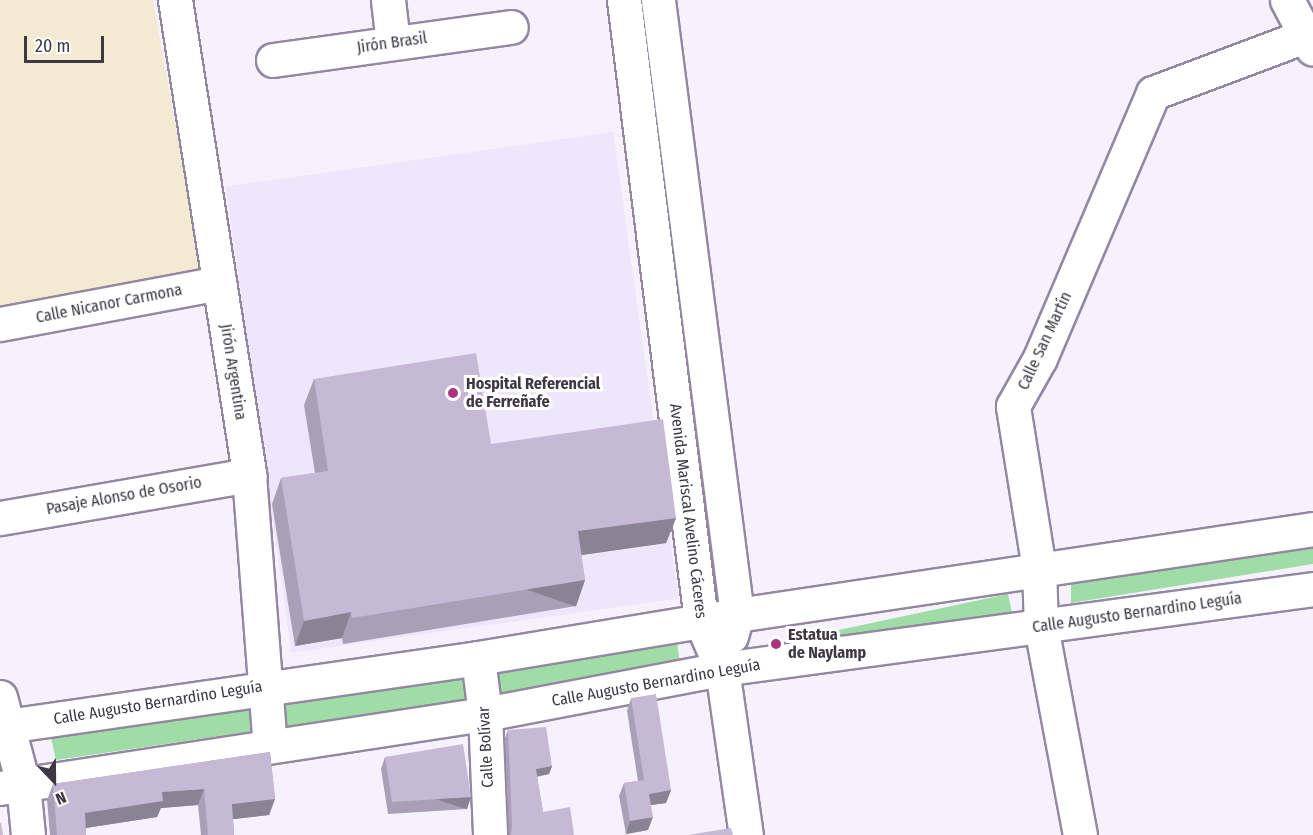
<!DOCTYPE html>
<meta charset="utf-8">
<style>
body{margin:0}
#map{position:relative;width:1313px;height:835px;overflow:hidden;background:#f6f2fd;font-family:"Fira Sans Condensed",sans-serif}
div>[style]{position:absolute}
.built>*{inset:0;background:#eee6fb;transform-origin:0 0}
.industrial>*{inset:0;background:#f3ead4}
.green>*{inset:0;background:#a0dca5;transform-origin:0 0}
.roads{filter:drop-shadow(2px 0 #9388a2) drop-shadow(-2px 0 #9388a2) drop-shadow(0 2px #9388a2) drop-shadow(0 -2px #9388a2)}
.minor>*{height:33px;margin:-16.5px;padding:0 16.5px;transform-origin:16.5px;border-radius:16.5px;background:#fff}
.major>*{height:33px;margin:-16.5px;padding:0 16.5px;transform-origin:16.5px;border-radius:16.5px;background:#fff}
.wall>*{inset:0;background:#a99fb7}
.shaded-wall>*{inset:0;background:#8a8295;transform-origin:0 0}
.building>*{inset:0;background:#c5b9d5}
.dots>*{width:16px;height:16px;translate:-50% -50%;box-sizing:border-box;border:3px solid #fff;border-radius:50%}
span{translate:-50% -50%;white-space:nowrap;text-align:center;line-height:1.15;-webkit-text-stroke:6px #fff;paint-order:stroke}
.street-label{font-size:16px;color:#3d3843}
.poi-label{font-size:16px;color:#3d3843;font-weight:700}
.left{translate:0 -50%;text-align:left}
.north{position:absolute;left:24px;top:751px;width:60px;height:60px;-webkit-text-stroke:4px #fff;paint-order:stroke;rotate:158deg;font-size:16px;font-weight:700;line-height:24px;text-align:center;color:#3d3843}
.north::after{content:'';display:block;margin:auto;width:21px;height:27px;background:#3d3843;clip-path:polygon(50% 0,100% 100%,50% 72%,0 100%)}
.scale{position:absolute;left:24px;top:36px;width:80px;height:27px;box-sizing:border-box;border:3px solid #3d3843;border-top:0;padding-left:8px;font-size:18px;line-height:21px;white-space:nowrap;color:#3d3843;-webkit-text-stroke:4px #fff;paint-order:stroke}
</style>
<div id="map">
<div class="built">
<div style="left:613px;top:132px;width:471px;height:391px;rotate:82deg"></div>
</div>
<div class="industrial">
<div style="clip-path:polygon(0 0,153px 0,202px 272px,0 309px)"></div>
</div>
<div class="green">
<div style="clip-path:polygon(1313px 543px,1313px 564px,1071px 603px,1071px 578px)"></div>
<div style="left:1008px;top:594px;width:19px;height:225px;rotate:78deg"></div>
<div style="clip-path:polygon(677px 641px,680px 665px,480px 698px,56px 760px,50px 734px,345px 695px)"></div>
</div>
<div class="roads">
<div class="minor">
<div style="left:175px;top:0;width:481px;rotate:81.1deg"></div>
<div style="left:249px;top:475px;width:272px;rotate:85.6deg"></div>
<div style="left:388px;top:0;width:43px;rotate:83.4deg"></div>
<div style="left:1287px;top:0;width:55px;rotate:62deg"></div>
<div style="left:273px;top:60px;width:240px;rotate:-7.9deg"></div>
<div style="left:0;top:324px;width:223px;rotate:-10.6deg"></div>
<div style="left:0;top:518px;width:253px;rotate:-9.8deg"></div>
<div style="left:478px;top:658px;width:56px;rotate:82.9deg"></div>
<div style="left:485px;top:714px;width:121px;rotate:87.6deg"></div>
<div style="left:722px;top:669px;width:168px;rotate:81.8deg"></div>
<div style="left:0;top:697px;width:90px;rotate:75.2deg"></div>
<div style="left:23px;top:784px;width:51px;rotate:84.4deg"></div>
<div style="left:1080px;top:835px;width:213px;rotate:-100.6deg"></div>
<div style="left:1041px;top:626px;width:57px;rotate:-92deg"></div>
<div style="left:1039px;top:569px;width:165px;rotate:-99.1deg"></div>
<div style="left:1013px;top:406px;width:55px;rotate:-60.6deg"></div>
<div style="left:1040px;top:358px;width:288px;rotate:-66.9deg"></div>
<div style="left:1153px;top:93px;width:171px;rotate:-20.6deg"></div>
</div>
<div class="major">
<div style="left:624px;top:0;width:626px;rotate:82.93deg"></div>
<div style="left:701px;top:621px;width:52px;rotate:66.4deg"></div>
<div style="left:658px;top:0;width:620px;rotate:82.68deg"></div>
<div style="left:737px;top:615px;width:22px;rotate:106deg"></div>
<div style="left:0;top:727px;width:483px;rotate:-8.2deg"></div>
<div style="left:478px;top:658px;width:263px;rotate:-9.4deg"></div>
<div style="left:737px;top:615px;width:582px;rotate:-8.49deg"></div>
<div style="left:0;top:788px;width:491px;rotate:-8.7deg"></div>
<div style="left:485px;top:714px;width:241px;rotate:-10.8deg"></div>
<div style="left:722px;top:669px;width:596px;rotate:-7.71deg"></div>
</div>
</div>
<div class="wall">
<div style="clip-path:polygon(314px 379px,491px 444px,676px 518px,666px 543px,581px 555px,585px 580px,576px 606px,343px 644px,342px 638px,295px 646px,272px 504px,281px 478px,315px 473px,304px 405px)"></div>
<div style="clip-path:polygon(631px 698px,671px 790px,666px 803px,651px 805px,648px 830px,626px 834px,619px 796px,624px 783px,638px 781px,627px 711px)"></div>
<div style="clip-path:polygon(508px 730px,552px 766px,549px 774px,537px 777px,543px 812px,574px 835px,509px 835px,505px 738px)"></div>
<div style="clip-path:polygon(270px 752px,275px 799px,269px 815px,233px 819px,234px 835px,201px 835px,198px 805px,161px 808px,157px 817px,86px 828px,86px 835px,50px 835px,47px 800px,53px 784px)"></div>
<div style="clip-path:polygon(385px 757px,467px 809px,388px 814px,381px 769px)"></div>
</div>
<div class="shaded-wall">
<div style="clip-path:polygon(676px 518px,666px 543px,568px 557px,578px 531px)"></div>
<div style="left:585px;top:580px;width:28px;height:236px;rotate:109deg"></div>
<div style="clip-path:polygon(351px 612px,342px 638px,295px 646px,304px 621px)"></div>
<div style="clip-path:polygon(552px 766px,549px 774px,533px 777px,536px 769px)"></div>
<div style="clip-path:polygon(204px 789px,198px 805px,161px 808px,157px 817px,79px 829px,85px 813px,162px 792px)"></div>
<div style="clip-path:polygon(671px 790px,666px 803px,644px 806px,649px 794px)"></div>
<div style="left:471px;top:797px;width:13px;height:79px;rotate:108deg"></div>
<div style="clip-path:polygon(275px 799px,269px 815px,226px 820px,232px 804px)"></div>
<div style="clip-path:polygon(653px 817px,648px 830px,626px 834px,630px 821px)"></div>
</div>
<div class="building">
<div style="clip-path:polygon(476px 353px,491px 444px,663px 419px,676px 518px,578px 531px,585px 580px,352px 618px,351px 612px,304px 621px,281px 478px,328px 471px,314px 379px)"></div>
<div style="clip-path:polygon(656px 694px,671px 790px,649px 794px,653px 817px,630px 821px,624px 783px,644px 780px,631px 698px)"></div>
<div style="clip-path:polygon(546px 727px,552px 766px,536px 769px,543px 812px,570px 807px,574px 834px,569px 835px,511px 835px,512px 826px,508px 730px)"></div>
<div style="clip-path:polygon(463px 744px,471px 797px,392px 802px,385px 757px)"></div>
<div style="clip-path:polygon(270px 752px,275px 799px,232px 804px,234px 835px,208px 835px,204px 789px,162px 792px,163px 801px,85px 813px,86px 835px,57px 835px,53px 784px)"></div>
<div style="clip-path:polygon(0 823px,1px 823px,3px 835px,0 835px)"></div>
<div style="clip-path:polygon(731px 828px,733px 835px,688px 835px)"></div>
</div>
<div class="dots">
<div style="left:453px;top:393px;background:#af3281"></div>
<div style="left:776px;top:644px;background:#af3281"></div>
</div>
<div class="street-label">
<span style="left:392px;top:43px;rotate:-8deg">Jirón Brasil</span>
<span style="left:109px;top:304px;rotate:-11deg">Calle Nicanor Carmona</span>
<span style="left:1045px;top:341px;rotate:-65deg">Calle San Martín</span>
<span style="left:233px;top:372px;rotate:81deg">Jirón Argentina</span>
<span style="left:124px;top:496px;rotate:-10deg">Pasaje Alonso de Osorio</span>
<span style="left:688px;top:511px;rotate:83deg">Avenida Mariscal Avelino Cáceres</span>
<span style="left:1137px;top:613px;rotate:-8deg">Calle Augusto Bernardino Leguía</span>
<span style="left:656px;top:683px;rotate:-10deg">Calle Augusto Bernardino Leguía</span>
<span style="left:158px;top:703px;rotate:-9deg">Calle Augusto Bernardino Leguía</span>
<span style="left:486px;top:747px;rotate:-93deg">Calle Bolívar</span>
</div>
<div class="poi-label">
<span class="left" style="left:466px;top:393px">Hospital Referencial<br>de Ferreñafe</span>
<span class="left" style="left:788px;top:644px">Estatua<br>de Naylamp</span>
</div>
<div class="north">N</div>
<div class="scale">20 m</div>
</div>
